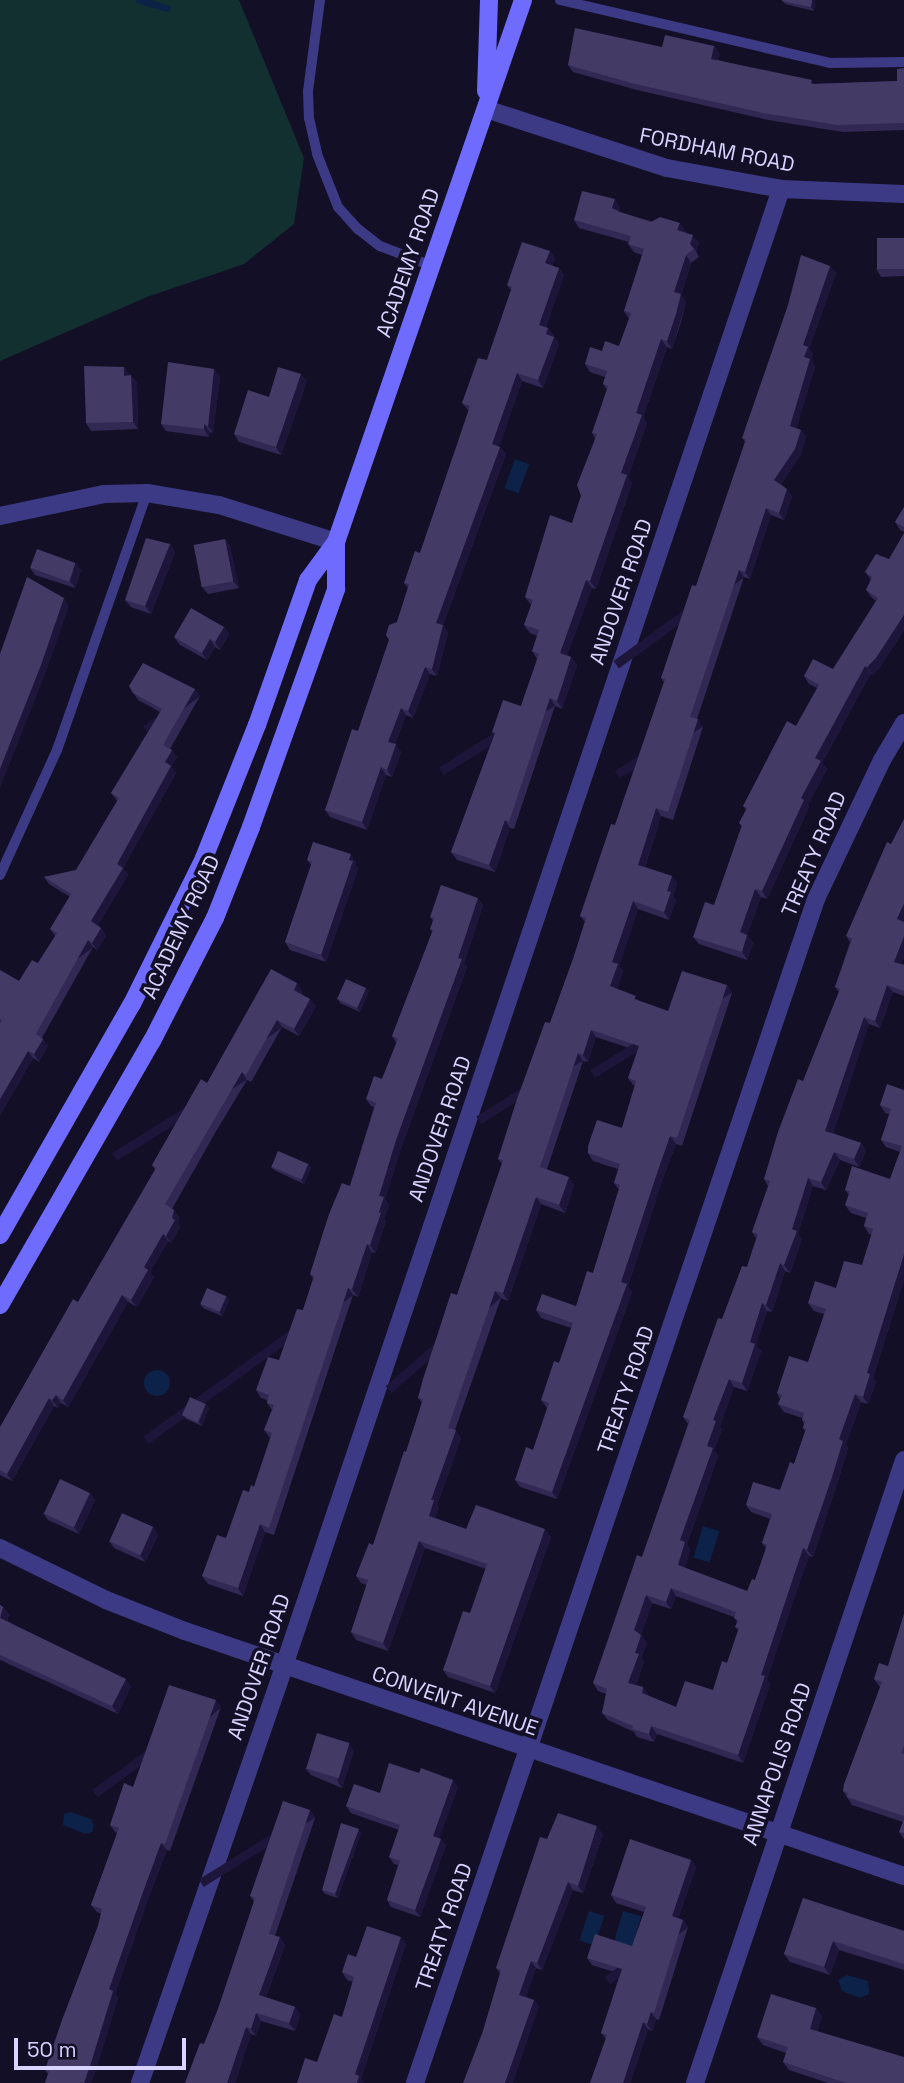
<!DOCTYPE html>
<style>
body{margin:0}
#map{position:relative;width:904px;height:2083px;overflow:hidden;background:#130f26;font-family:"Space Grotesk",sans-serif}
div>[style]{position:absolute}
.green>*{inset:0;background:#12302f}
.water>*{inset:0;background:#0c2248;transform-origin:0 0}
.round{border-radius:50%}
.stream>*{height:7px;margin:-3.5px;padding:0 3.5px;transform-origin:3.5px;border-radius:3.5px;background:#0c2248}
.lane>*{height:10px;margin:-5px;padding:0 5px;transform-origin:5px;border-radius:5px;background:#3d3a85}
.street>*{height:18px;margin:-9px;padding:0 9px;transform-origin:9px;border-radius:9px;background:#3d3a85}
.secondary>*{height:18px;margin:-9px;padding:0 9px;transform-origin:9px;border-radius:9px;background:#6f6bff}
.wall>*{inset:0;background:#312854}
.shaded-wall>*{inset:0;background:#1d163a;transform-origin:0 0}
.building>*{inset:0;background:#433a66;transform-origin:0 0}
span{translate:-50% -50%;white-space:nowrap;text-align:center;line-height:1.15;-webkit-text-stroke:7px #130f26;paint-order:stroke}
.street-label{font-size:21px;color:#d9d4ff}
.scale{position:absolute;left:14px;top:2038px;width:172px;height:32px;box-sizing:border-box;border:4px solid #d9d4ff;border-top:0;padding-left:9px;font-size:21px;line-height:24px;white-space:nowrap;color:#d9d4ff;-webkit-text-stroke:5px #130f26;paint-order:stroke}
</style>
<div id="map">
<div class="green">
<div style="clip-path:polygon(0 0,239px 0,304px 158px,294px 224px,244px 264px,147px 297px,0 361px)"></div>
</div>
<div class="water">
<div style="left:515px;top:459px;width:15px;height:31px;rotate:20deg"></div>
<div class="round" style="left:144px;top:1370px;width:26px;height:26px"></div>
<div style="left:703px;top:1526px;width:17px;height:33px;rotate:17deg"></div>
<div style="clip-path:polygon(71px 1812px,91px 1819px,94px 1825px,92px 1832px,85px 1834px,63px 1825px,64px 1814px)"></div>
<div style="left:589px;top:1911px;width:16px;height:31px;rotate:18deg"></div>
<div style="left:623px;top:1911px;width:19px;height:37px;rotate:16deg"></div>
<div style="clip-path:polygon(847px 1975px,868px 1981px,869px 1994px,860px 1998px,842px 1991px,838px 1980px)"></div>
</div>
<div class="stream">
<div style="left:139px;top:0;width:29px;rotate:16deg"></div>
</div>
<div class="lane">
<div style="left:320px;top:0;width:92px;rotate:97.5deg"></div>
<div style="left:308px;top:91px;width:27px;rotate:88deg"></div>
<div style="left:309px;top:118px;width:37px;rotate:77deg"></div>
<div style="left:317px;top:154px;width:57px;rotate:68.4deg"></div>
<div style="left:338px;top:207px;width:30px;rotate:48deg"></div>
<div style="left:358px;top:229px;width:28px;rotate:38deg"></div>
<div style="left:380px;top:246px;width:56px;rotate:21deg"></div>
<div style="left:560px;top:0;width:277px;rotate:13.1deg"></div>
<div style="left:830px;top:63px;width:74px;rotate:-0.8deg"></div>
<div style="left:0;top:875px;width:137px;rotate:-65.5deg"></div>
<div style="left:57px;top:750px;width:272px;rotate:-70.7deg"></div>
</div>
<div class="street">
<div style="left:486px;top:109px;width:190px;rotate:18.1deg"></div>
<div style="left:667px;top:168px;width:116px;rotate:10.4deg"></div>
<div style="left:781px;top:189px;width:123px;rotate:2.3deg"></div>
<div style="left:0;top:516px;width:106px;rotate:-11.9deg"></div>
<div style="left:104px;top:494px;width:43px;rotate:-1.3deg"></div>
<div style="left:147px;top:493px;width:73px;rotate:9.5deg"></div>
<div style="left:219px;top:505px;width:123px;rotate:17.5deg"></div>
<div style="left:0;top:1548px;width:118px;rotate:26.1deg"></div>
<div style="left:106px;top:1600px;width:85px;rotate:21.4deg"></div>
<div style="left:185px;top:1631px;width:760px;rotate:18.82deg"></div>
<div style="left:140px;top:2083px;width:441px;rotate:-70.9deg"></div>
<div style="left:284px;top:1666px;width:1558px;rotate:-71.4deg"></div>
<div style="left:415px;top:2083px;width:1250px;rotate:-71.29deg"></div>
<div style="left:816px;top:899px;width:154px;rotate:-64.6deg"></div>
<div style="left:882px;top:760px;width:43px;rotate:-59.3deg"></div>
<div style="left:695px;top:2083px;width:657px;rotate:-71.45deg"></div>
</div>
<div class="secondary">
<div style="left:486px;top:91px;width:91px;rotate:-88.1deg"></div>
<div style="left:0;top:1235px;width:266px;rotate:-60.3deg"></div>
<div style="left:132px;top:1004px;width:163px;rotate:-63.7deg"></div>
<div style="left:204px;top:858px;width:143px;rotate:-68.3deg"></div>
<div style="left:257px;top:725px;width:154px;rotate:-70.6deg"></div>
<div style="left:308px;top:580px;width:47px;rotate:-53.6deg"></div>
<div style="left:336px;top:542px;width:573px;rotate:-70.96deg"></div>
<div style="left:0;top:1305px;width:305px;rotate:-60.1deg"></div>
<div style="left:152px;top:1041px;width:138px;rotate:-62.9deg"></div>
<div style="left:215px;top:918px;width:98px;rotate:-68.4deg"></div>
<div style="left:251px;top:827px;width:253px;rotate:-70.3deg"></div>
<div style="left:336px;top:589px;width:47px;rotate:-90deg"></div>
</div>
<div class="wall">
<div style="clip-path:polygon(782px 0,815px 0,814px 11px,785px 4px)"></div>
<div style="clip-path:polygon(714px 46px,719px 53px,718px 60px,815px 84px,897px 81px,904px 68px,904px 130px,843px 132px,768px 120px,637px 90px,573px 72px,568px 65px,662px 47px)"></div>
<div style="clip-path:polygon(620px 207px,619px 212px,685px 231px,685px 232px,699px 242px,696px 251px,699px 257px,691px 263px,681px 295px,686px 302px,681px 322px,672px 349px,667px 347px,643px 417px,647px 423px,628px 477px,632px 483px,596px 589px,592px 588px,567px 655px,571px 657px,577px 665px,562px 709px,555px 706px,514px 829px,510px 828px,495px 872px,457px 860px,451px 852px,494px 735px,492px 732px,521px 706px,537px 659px,532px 651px,537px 636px,530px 633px,524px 625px,531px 605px,525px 597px,572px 523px,581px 496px,595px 438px,592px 433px,607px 390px,603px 384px,605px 377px,590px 372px,585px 364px,602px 351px,619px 346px,629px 319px,624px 311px,642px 255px,634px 252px,628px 244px,629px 242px,579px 228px,574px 220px)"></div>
<div style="clip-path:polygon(904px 238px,904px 276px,881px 277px,876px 269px)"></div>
<div style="clip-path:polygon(550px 251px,555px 259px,552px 266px,559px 268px,564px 275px,546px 327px,548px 328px,559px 344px,543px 388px,522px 381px,499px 446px,506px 454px,443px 625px,448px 633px,437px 676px,430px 674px,413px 718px,406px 715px,395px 744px,401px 752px,392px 777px,386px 775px,367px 830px,330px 817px,325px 810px,358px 731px,389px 640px,397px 622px,408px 588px,404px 583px,420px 553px,469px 411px,462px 403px,487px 360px,511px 290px,507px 285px)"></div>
<div style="clip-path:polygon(830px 266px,836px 273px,809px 349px,813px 354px,811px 360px,815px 367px,796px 428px,801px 430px,806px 437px,800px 456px,781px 484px,792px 496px,784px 520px,771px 515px,750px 579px,744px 577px,697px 719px,703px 727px,673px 820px,661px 816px,645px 867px,672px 876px,677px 883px,673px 895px,676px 900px,669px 920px,638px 909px,619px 966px,623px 971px,617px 989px,640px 1001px,668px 1011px,727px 985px,732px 993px,682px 1146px,676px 1144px,663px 1178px,628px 1286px,632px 1292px,557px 1499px,520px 1487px,515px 1480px,533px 1450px,547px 1408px,541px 1400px,559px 1363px,571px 1328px,541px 1318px,536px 1310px,576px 1306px,593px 1273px,619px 1190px,614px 1183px,618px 1169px,593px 1161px,588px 1153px,622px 1128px,635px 1086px,633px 1085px,628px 1078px,638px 1051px,596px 1037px,588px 1062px,583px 1061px,547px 1169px,574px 1185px,565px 1213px,541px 1204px,508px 1301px,501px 1298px,455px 1430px,461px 1438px,437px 1505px,439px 1508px,435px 1518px,466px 1529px,551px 1537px,495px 1693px,448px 1677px,443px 1670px,470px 1613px,486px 1569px,425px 1548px,388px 1651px,356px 1640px,351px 1632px,367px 1585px,361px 1583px,356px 1576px,373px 1545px,406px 1452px,422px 1403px,418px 1398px,457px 1295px,502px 1164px,498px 1159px,550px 1023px,574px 956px,585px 922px,580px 916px,615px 825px,664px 682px,661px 678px,696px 586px,745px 442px,742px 438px)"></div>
<div style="clip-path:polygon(124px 367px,129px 375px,131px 375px,137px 383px,138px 429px,91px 431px,86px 423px)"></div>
<div style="clip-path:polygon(214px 369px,220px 377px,213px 433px,210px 432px,209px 437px,166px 431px,161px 424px)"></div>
<div style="clip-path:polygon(307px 381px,281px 455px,239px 442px,234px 434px,269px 397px)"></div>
<div style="clip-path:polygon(904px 507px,904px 532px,900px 530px,895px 522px)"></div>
<div style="clip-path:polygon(225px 539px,230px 546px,239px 588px,208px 594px,202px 587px)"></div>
<div style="clip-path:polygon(170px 544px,175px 552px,151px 614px,131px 607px,125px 600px)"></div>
<div style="clip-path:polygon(876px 554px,881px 666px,873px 675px,871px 673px,822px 763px,827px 769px,808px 805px,809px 807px,767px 899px,761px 897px,747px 935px,753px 943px,747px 960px,699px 944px,693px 937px,714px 905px,742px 827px,739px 823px,746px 810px,743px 806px,796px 726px,817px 688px,809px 684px,804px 676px,833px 669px,876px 601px,872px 598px,866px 590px,871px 580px,865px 572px)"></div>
<div style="clip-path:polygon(30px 568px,81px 570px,75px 588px,35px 575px)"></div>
<div style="clip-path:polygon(224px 627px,229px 634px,220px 650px,215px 647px,207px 660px,180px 645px,174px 637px)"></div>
<div style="clip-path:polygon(129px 686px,200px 696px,170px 749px,177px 757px,171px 766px,176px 773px,123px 868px,128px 875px,98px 925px,106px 935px,97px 950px,93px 947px,42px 1038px,48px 1046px,39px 1062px,33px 1058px,0 1115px,0 970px,19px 981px,38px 963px,55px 936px,50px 929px,70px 897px,49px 884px,44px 877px,76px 870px,117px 801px,111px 793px,160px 712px,138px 700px)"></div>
<div style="clip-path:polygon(307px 860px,356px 862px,355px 864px,358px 869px,326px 962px,290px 950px,285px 942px,311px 865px)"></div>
<div style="clip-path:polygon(483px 905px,464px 963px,467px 967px,401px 1148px,385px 1199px,389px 1205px,384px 1218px,386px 1221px,375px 1253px,372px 1252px,358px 1297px,353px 1295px,274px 1535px,265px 1532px,243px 1596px,208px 1584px,202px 1576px,226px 1538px,249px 1492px,254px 1487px,270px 1438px,264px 1430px,272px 1410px,267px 1403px,267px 1400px,261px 1398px,256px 1390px,279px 1360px,303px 1310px,313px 1279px,310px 1274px,350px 1186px,374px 1107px,371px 1106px,366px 1099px,382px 1079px,396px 1043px,392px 1036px,432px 932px,430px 929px,433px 921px,430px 917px)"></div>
<div style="clip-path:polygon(evenodd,846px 936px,904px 965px,904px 996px,893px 992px,880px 1028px,869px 1024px,833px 1133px,861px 1143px,866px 1150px,859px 1167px,840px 1160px,826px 1190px,813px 1186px,798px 1233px,802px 1239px,790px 1273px,785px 1271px,772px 1312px,767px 1311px,756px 1345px,761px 1351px,747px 1391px,734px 1387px,720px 1426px,722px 1429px,714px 1450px,718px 1456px,687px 1544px,690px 1550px,685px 1568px,747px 1591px,755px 1580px,766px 1548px,762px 1543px,770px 1519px,751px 1512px,746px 1505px,780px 1490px,794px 1464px,805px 1431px,803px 1428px,804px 1424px,802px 1420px,802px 1418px,784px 1412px,778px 1404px,780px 1399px,777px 1393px,808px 1362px,824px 1314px,814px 1311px,808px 1303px,836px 1288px,862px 1265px,872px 1235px,869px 1234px,864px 1226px,866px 1218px,851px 1213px,845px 1205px,849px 1195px,845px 1190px,890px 1179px,900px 1152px,886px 1147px,881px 1140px,889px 1114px,885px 1113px,880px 1105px,904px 1090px,904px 1279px,873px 1378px,876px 1382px,868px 1404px,861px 1402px,846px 1444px,848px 1448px,837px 1484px,813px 1557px,809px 1556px,789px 1613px,767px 1679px,770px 1684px,743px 1763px,657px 1734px,654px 1742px,637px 1737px,634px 1732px,608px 1720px,602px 1713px,606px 1694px,598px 1691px,593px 1683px,642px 1557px,688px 1424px,683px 1417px,722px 1319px,747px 1267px,756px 1238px,752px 1232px,768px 1186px,764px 1179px,839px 992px,835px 987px,850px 942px,846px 936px,676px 1596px,734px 1617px,737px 1622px,735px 1627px,738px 1630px,727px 1663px,713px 1690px,676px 1707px,649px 1696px,643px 1687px,636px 1685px,644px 1662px,641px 1658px,647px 1643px,641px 1635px,652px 1603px,671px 1609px,676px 1596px)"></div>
<div style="clip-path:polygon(297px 983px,302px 991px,301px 994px,316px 1006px,299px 1036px,282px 1027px,251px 1082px,247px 1080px,215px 1133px,172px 1209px,179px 1217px,178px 1223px,180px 1227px,171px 1243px,168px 1241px,150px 1272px,154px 1277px,137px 1307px,128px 1302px,68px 1407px,61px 1403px,58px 1408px,54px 1406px,12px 1481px,0 1475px,0 1427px,78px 1302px,155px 1170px,152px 1165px,207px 1083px)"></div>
<div style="clip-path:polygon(369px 991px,360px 1012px,340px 1003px,338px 999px)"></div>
<div style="clip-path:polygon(308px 1164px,311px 1168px,304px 1184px,274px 1170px,271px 1167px)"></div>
<div style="clip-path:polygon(226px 1296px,229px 1300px,222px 1316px,203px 1308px,200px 1304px)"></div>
<div style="clip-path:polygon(206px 1404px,209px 1408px,202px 1426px,186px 1419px,183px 1416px)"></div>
<div style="clip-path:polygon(90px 1493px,95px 1500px,79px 1534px,48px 1520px,43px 1513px)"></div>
<div style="clip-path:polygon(153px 1527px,158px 1535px,145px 1562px,114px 1548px,109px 1541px)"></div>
<div style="clip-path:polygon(0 1605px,3px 1607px,9px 1615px,7px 1621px,131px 1686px,118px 1714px,0 1660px)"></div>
<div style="clip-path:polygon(904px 1614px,904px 1839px,899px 1832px,903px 1822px,852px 1805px,843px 1791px,880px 1687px,874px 1679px,888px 1666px)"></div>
<div style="clip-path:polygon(221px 1707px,170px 1851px,167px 1850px,149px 1896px,115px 1994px,118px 1998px,91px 2083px,45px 2083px,48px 2074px,45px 2070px,98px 1926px,101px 1914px,97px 1912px,91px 1905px,117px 1833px,115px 1832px,110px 1825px,133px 1787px)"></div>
<div style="clip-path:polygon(354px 1751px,342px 1788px,311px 1775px,305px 1768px)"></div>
<div style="clip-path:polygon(458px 1787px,439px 1838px,446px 1845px,420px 1917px,391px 1907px,387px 1900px,398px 1865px,394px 1864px,389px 1857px,399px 1830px,351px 1813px,346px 1806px,380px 1793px)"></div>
<div style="clip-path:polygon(310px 1810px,315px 1818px,275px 1936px,285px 1945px,266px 1997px,295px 2007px,300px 2014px,295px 2031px,261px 2021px,256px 2036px,251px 2034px,235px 2083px,185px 2083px,204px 2044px,218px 2009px,254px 1902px,250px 1896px)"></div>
<div style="clip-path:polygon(361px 1833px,338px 1898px,325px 1894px,322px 1890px)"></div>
<div style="clip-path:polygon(603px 1834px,583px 1893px,573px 1890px,542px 1970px,536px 1968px,526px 1997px,534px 2000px,539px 2007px,483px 2031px,500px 1974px,496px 1968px,547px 1839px)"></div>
<div style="clip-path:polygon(691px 1860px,696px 1867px,678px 1918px,683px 1920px,688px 1927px,659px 2020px,656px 2019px,652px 2031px,648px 2029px,630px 2083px,590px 2083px,606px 2039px,601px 2033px,620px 1974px,592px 1965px,587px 1958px,632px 1946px,644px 1912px,616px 1903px,611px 1895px)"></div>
<div style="clip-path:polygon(803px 1898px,904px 1931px,904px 1970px,839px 1950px,830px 1975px,790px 1962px,784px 1954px)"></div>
<div style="clip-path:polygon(406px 1944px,361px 2078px,317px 2062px,342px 2017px,353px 1982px,347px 1980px,342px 1972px,356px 1957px)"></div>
<div style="clip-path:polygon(816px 2008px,822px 2016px,817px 2031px,904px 2083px,828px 2083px,789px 2070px,783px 2062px,786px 2053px,763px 2045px,757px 2037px)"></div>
</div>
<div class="shaded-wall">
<div style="clip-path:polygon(812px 0,815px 0,814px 11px,811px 7px)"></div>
<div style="clip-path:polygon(714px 46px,719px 53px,716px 66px,711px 59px)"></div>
<div style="clip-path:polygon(615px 199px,620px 207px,618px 216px,612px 208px)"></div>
<div style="clip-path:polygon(680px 223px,685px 231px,683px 238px,677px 230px)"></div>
<div style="clip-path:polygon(693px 235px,699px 242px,696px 251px,690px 244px)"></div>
<div style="clip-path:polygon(550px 251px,555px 259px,551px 271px,545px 263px)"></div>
<div style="clip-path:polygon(686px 255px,691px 263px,681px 295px,686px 302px,672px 349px,667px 341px,674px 292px)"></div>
<div style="clip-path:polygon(830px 266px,836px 273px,809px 349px,813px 354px,811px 360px,815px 367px,795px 434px,790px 426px,804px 357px,803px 345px)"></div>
<div style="clip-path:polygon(559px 268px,564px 275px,544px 332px,539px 325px)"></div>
<div style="clip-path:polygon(548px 328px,553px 335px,551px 341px,546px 334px)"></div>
<div style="clip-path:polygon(554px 337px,559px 344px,543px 388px,538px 380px)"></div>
<div style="clip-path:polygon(661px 339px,667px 347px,643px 417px,647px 423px,628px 477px,632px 483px,596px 589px,590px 581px,636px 413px)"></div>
<div style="clip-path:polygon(124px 367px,129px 375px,129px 383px,124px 376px)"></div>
<div style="clip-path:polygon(214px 369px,220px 377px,213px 433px,208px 426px)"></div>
<div style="clip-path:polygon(517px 373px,522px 381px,498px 451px,492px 444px)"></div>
<div style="clip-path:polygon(301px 374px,307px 381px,281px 455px,276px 447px)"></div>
<div style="clip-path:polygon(131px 375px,137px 383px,138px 429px,133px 422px)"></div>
<div style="clip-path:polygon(204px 424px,210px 432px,209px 437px,204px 429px)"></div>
<div style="clip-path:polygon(801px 430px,806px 437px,800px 456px,779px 487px,774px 480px)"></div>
<div style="clip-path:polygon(500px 447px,506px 454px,443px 625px,448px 633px,437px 676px,432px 669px,436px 623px)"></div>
<div style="clip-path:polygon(787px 489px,792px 496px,784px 520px,779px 513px)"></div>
<div style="clip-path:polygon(766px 508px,771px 515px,750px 579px,745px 572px)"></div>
<div style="clip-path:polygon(225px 539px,230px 546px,239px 588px,233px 581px)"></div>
<div style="clip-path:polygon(170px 544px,175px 552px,151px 614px,145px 606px)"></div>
<div style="clip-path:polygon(76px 563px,81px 570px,75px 588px,70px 581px)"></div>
<div style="left:739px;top:570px;width:9px;height:155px;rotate:54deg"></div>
<div style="clip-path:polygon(586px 580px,592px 588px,565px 661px,560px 653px)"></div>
<div style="clip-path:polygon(64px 598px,69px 606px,46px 672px,0 788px,0 769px)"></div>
<div style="clip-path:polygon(904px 615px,904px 631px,881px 666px,873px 675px,867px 667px)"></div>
<div style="clip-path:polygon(224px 627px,229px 634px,220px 650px,215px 642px)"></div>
<div style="clip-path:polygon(210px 639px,215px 647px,207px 660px,202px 653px)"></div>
<div style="clip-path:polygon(571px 657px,577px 665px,562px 709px,557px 701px)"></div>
<div style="clip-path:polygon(865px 666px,871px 673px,822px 763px,827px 769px,808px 805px,809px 807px,767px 899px,762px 891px,801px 798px,815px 758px)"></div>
<div style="clip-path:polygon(425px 667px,430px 674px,413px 718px,408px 711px)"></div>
<div style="left:195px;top:689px;width:9px;height:64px;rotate:54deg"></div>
<div style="left:550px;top:698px;width:9px;height:131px;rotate:58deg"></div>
<div style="clip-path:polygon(401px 708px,406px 715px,393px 749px,388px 742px)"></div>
<div style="left:698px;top:719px;width:9px;height:98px;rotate:58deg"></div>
<div style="clip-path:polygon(396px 744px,401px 752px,392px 777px,387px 770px)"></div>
<div style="clip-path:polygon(172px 750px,177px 757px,171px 766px,176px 773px,123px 868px,128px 875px,96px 929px,91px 921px,165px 762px)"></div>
<div style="clip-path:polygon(381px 767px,386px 775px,367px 830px,362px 822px)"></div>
<div style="clip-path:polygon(656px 808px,661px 816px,643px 872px,638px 865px)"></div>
<div style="clip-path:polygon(505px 820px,510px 828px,495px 872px,489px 865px)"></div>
<div style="clip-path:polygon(351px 854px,356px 862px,355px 864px,358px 869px,326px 962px,321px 955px)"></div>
<div style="clip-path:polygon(672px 876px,677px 883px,673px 895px,676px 900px,669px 920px,664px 912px,667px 891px)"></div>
<div style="clip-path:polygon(755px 889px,761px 897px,747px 935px,753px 943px,747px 960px,742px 952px,740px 932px)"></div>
<div style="clip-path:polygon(478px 898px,483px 905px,464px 963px,467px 967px,401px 1148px,385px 1199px,389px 1205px,384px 1218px,386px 1221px,375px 1253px,370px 1245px,379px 1212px,379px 1196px,396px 1140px,458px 958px)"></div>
<div style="clip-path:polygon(633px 901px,638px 909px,619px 966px,623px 971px,616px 994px,610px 986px,612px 962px)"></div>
<div style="clip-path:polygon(904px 904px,904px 924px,897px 919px)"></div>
<div style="clip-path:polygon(101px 928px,106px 935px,97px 950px,92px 943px)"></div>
<div style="clip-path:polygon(904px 937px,904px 958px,899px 969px,894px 962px)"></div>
<div style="left:88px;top:940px;width:9px;height:107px;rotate:54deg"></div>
<div style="clip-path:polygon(297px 983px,302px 991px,299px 997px,294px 990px)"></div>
<div style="left:727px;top:985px;width:9px;height:161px;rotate:58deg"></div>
<div style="clip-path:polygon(887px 985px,893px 992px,880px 1028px,875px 1021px)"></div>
<div style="clip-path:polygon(366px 988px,369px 991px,360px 1012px,357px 1008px)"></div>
<div style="clip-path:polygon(310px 999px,316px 1006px,299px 1036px,294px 1029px)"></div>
<div style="clip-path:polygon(864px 1017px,869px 1024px,831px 1139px,825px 1131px)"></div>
<div style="left:277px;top:1020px;width:9px;height:63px;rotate:54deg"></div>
<div style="clip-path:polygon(591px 1030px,596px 1037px,588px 1062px,583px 1055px)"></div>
<div style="clip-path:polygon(43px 1039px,48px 1046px,39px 1062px,34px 1054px)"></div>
<div style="clip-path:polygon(28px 1051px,33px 1058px,0 1115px,0 1099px)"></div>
<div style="left:578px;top:1053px;width:9px;height:120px;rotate:58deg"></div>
<div style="left:242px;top:1072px;width:9px;height:153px;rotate:58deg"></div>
<div style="clip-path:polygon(670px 1136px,676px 1144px,663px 1178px,628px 1286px,632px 1292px,557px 1499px,552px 1492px,658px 1170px)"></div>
<div style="clip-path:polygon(861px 1143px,866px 1150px,859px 1167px,854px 1159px)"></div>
<div style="clip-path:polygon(834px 1152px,840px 1160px,826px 1190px,821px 1182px)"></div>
<div style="clip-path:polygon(308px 1164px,311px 1168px,304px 1184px,301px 1180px)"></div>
<div style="clip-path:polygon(569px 1177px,574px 1185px,565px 1213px,559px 1205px)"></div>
<div style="clip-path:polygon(808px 1178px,813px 1186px,798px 1233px,802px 1239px,790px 1273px,784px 1265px,792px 1229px)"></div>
<div style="clip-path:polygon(536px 1197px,541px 1204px,508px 1301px,503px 1293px)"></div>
<div style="clip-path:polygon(174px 1210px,179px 1217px,178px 1223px,180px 1227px,171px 1243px,166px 1236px)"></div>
<div style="clip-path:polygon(163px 1234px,168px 1241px,150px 1272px,154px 1277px,137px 1307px,131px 1300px,144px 1267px)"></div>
<div style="clip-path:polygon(367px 1244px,372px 1252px,358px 1297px,352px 1289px)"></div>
<div style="clip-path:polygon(904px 1254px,904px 1279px,873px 1378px,876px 1382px,868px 1404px,863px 1397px,867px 1373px)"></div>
<div style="clip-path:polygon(780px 1263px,785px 1271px,772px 1312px,766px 1305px)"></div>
<div style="left:348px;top:1288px;width:9px;height:253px;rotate:54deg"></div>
<div style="left:495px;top:1291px;width:9px;height:145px;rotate:49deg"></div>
<div style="clip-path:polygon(122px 1295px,128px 1302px,68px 1407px,63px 1400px)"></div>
<div style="clip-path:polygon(226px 1296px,229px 1300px,222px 1316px,219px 1312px)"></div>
<div style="clip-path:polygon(762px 1303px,767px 1311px,756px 1345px,761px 1351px,747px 1391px,742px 1383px,750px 1342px)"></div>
<div style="clip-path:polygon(729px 1379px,734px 1387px,720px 1426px,722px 1429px,714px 1450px,718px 1456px,687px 1544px,690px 1550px,684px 1573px,678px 1565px,680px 1540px,707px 1446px,713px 1420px)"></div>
<div style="clip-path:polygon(855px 1394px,861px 1402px,846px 1444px,848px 1448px,837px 1484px,813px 1557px,807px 1550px,839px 1439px)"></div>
<div style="clip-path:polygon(56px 1395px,61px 1403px,58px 1408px,52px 1400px)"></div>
<div style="clip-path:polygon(49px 1398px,54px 1406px,12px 1481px,7px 1474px)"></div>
<div style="clip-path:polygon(206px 1404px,209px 1408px,202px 1426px,199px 1422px)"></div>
<div style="clip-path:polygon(456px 1430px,461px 1438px,437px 1505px,439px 1508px,434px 1523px,429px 1516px,431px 1500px)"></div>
<div style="clip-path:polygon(90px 1493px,95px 1500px,79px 1534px,74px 1527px)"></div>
<div style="clip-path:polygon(260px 1524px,265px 1532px,243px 1596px,238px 1588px)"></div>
<div style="clip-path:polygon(153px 1527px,158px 1535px,145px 1562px,140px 1555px)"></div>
<div style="clip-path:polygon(545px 1529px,551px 1537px,495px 1693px,490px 1686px)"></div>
<div style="clip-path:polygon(419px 1541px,425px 1548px,388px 1651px,383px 1643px)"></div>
<div style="clip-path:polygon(803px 1548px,809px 1556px,767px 1679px,770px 1684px,743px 1763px,738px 1755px,761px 1675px)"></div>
<div style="clip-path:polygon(671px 1588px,676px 1596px,671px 1609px,666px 1602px)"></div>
<div style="clip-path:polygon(646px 1595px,652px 1603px,640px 1638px,634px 1630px)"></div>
<div style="clip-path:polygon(3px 1607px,9px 1615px,5px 1625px,0 1618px)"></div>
<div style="clip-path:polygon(641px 1635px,647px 1643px,641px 1658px,644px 1662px,634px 1690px,628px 1683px,635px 1653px)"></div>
<div style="clip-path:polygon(126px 1679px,131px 1686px,118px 1714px,112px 1706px)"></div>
<div style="clip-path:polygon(643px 1687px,649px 1695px,647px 1701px,642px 1693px)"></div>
<div style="left:216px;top:1700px;width:9px;height:153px;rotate:54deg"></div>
<div style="clip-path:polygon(651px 1726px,657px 1734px,654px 1742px,649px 1734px)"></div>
<div style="clip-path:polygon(349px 1743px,354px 1751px,342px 1788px,337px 1781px)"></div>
<div style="clip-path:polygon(453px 1780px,458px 1787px,438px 1843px,433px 1836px)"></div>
<div style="left:310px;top:1810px;width:9px;height:131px;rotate:58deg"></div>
<div style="clip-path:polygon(597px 1826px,603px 1834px,583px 1893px,578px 1886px)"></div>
<div style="clip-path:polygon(359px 1829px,361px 1833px,338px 1898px,335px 1894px)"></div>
<div style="clip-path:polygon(441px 1839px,446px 1845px,420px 1917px,415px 1910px)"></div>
<div style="clip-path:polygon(161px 1843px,167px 1850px,149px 1896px,115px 1994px,118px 1998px,96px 2071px,91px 2083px,84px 2083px,109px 1989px,144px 1889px)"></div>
<div style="clip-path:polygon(691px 1860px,696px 1867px,677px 1923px,672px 1916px)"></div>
<div style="clip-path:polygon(568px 1882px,573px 1890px,542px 1970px,537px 1963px)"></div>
<div style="left:683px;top:1920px;width:9px;height:97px;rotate:54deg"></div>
<div style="clip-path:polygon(280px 1937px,285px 1945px,264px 2002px,259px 1995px)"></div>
<div style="clip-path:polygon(401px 1937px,406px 1944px,361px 2078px,365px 2083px,357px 2083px,355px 2074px)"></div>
<div style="clip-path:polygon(833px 1941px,839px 1950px,830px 1975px,824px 1967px)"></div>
<div style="clip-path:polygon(531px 1961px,536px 1968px,525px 2002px,519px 1995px)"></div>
<div style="clip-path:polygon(534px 2000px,539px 2007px,513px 2083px,505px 2083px)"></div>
<div style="clip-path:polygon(295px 2007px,300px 2014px,295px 2031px,289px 2023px)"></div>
<div style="clip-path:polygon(816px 2008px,822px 2016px,815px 2037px,810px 2029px)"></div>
<div style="clip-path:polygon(651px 2012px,656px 2019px,652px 2031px,647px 2024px)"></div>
<div style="clip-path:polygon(256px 2013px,261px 2021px,256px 2036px,251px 2029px)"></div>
<div style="clip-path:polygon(643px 2022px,648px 2029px,630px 2083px,623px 2083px)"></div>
<div style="clip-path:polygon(246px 2027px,251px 2034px,235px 2083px,227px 2083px)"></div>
</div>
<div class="building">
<div style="clip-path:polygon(782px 0,812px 0,811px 7px,782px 1px)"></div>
<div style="clip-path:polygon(575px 28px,662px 47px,665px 35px,714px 46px,711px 59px,812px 80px,811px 84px,897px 81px,897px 69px,904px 68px,904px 123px,838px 125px,763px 113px,631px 83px,568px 65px)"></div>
<div style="clip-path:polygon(582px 191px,615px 199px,612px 208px,620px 212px,651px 222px,660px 217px,680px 223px,677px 230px,693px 235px,690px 244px,694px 249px,686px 255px,674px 292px,681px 294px,676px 314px,667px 341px,661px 339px,636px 413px,642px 415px,621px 473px,627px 475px,590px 581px,586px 580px,560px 653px,571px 657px,557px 701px,550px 698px,509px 822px,505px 820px,489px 865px,451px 852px,495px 733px,492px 732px,503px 700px,521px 706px,539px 654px,532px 651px,539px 630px,524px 625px,533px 600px,525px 597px,550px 515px,572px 523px,581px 496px,577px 485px,597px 434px,592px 433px,608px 386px,603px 384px,607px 371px,585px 364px,590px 347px,602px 351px,605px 341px,619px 346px,631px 313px,624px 311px,644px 249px,628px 244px,631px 236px,574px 220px)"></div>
<div style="left:877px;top:238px;width:27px;height:31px"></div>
<div style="clip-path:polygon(522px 242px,550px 251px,545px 263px,559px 268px,539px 325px,548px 328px,546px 334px,554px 337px,538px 380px,517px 373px,492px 444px,500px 447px,436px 623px,443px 625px,432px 669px,425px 667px,408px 711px,401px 708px,388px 742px,396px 744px,387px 770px,381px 767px,362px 822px,325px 810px,352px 729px,358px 731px,389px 640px,386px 635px,389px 625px,397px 622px,409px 584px,404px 583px,415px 551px,420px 553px,470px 406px,462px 403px,478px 358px,487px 360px,512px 287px,507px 285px)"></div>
<div style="clip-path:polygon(801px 255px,830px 266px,803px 345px,808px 347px,804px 357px,810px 359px,790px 426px,801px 430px,795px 449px,774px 480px,787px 489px,779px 513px,766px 508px,745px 572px,739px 570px,690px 717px,698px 719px,668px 812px,656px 808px,638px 865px,672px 876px,667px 891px,671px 892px,664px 912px,633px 901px,612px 962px,618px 964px,610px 986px,636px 996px,634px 999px,668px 1011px,682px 971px,727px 985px,677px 1138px,670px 1136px,658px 1170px,621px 1282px,627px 1284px,552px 1492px,515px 1480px,526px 1447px,533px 1450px,549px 1403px,541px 1400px,554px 1361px,559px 1363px,573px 1323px,536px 1310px,542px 1294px,576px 1306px,587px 1271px,593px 1273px,620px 1185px,614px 1183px,620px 1164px,588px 1153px,588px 1146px,597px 1120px,622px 1128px,636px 1081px,628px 1078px,639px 1046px,591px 1030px,583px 1055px,578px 1053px,540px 1167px,569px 1177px,559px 1205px,536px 1197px,503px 1293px,495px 1291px,448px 1428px,456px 1430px,431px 1500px,434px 1500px,429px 1516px,466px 1529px,476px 1505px,545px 1529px,490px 1686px,443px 1670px,463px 1611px,470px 1613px,487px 1564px,419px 1541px,383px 1643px,351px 1632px,368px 1580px,356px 1576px,369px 1543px,373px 1545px,404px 1451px,406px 1452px,423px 1399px,418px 1398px,423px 1379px,451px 1293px,457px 1295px,503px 1160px,498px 1159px,517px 1099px,545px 1022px,550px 1023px,574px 956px,586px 918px,580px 916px,611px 824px,615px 825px,665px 679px,661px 678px,692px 585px,696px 586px,746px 439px,742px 438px,788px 305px)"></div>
<div style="clip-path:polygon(168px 362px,214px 369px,208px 426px,204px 424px,204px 429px,161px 424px)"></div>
<div style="clip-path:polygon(84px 366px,124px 367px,124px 376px,131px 375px,133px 422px,86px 423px)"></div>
<div style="clip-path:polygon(278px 367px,301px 374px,276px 447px,234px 434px,248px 390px,269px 397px)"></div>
<div style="clip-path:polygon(904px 507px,904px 527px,895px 522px)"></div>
<div style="clip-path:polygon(904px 533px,904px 615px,876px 658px,867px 667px,865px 666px,815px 758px,821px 761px,801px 798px,804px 800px,762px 891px,755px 889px,740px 932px,747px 935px,742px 952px,693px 937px,705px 902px,714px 905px,742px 825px,739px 823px,747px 808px,743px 806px,787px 721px,796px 726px,819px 685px,804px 676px,813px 659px,833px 669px,878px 598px,866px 590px,872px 577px,865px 572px,876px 554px,889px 559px)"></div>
<div style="clip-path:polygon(146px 538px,170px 544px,145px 606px,125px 600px)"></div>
<div style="left:225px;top:539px;width:43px;height:32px;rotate:79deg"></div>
<div style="left:37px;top:549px;width:41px;height:20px;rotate:20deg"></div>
<div style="clip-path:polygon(27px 577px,64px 598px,41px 665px,0 769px,0 654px)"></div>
<div style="clip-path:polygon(191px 608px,224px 627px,215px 642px,210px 639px,202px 653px,174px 637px)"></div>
<div style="clip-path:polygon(143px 663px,195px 689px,163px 745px,172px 750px,165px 762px,171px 766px,117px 864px,123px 868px,91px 921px,101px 928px,92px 943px,88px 940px,36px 1034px,43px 1039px,34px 1054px,28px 1051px,0 1099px,0 1024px,2px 1020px,0 1019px,0 970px,19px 981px,32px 960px,38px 963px,57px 933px,50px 929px,71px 894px,44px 877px,76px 870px,119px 798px,111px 793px,162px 709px,133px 693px,129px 686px)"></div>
<div style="clip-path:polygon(evenodd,904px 819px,904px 904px,897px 919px,904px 922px,904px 937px,894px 962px,904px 965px,904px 991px,887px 985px,875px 1021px,864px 1017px,825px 1131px,861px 1143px,854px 1159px,834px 1152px,821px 1182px,808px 1178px,792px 1229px,797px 1231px,784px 1265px,780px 1263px,766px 1305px,762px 1303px,750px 1342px,755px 1344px,742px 1383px,729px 1379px,713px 1420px,716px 1421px,707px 1446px,713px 1448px,680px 1540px,685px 1542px,678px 1565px,747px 1591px,752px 1579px,755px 1580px,767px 1545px,762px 1543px,772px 1514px,746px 1505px,753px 1482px,780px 1490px,790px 1462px,794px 1464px,806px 1429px,803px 1428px,805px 1421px,802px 1420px,804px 1413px,778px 1404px,782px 1395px,777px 1393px,789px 1356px,808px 1362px,826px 1309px,808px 1303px,815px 1281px,836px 1288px,844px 1261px,862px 1265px,873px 1229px,864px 1226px,868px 1213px,845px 1205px,850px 1191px,845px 1190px,852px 1166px,890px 1179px,902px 1146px,881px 1140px,891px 1109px,880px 1105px,887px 1084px,904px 1090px,904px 1254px,867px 1373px,870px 1374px,863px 1397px,855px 1394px,839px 1439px,843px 1441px,832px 1477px,807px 1550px,803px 1548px,784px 1605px,761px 1675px,765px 1676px,738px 1755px,651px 1726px,649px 1734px,632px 1729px,633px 1726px,602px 1713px,607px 1689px,593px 1683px,637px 1555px,642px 1557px,690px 1420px,683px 1417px,718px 1318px,722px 1319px,742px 1266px,747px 1267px,758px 1234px,752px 1232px,770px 1181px,764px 1179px,778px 1132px,798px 1079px,803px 1081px,840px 989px,835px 987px,852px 939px,846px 936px,887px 842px,891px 844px,904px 819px,671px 1588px,736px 1612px,734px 1618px,738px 1620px,735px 1627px,739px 1628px,727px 1663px,722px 1661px,713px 1690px,685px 1681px,676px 1707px,642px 1693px,643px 1687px,628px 1683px,639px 1654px,635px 1653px,641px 1635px,634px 1630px,646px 1595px,666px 1602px,671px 1588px)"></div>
<div style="clip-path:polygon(313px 842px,351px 854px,349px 860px,353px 861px,321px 955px,285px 942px,312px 862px,307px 860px)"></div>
<div style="clip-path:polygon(441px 885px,478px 898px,458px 958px,462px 959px,396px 1140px,379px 1196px,384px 1197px,379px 1212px,381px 1213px,370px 1245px,367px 1244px,352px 1289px,348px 1288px,269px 1528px,260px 1524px,238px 1588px,202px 1576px,217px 1535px,226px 1538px,243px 1490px,249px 1492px,251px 1485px,254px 1487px,272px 1433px,264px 1430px,274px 1405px,267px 1403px,269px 1395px,256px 1390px,268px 1357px,279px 1360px,297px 1309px,303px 1310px,314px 1276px,310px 1274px,329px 1214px,342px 1183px,350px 1186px,376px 1103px,366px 1099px,374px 1076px,382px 1079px,398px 1039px,392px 1036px,433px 930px,430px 929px,434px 918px,430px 917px)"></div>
<div style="clip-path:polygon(271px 969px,297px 983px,294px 990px,310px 999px,294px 1029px,277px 1020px,246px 1075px,242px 1072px,165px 1204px,174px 1210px,172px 1218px,175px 1220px,166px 1236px,163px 1234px,144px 1267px,148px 1270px,131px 1300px,122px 1295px,63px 1400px,56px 1395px,52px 1400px,49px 1398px,7px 1474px,0 1470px,0 1427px,73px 1299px,78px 1302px,156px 1168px,152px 1165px,201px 1079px,207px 1083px)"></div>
<div style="left:346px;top:979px;width:22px;height:22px;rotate:24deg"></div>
<div style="left:278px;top:1151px;width:33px;height:17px;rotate:23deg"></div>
<div style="left:207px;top:1288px;width:21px;height:17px;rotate:23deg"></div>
<div style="left:190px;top:1397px;width:17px;height:20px;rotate:24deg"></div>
<div style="left:60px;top:1479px;width:33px;height:38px;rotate:25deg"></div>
<div style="left:122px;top:1513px;width:34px;height:31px;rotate:24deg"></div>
<div style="clip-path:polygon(0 1605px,3px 1607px,0 1618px)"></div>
<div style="clip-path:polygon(904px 1614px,904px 1746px,901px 1753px,904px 1754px,904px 1816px,847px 1797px,848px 1793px,843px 1791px,844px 1784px,882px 1682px,874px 1679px,879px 1663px,888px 1666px)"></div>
<div style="clip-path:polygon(0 1618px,126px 1679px,112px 1706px,0 1655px)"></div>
<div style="clip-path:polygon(169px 1685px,216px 1700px,165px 1844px,161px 1843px,144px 1889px,109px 1989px,113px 1991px,91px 2063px,84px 2083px,80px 2082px,80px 2083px,45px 2083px,49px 2071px,45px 2070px,62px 2020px,98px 1926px,102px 1909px,91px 1905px,119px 1828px,110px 1825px,124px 1783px,133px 1787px)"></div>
<div style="left:317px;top:1733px;width:34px;height:37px;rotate:17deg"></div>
<div style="clip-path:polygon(389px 1763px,419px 1773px,421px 1768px,453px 1780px,433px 1836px,441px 1839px,415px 1910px,387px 1900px,400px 1861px,389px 1857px,400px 1825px,346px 1806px,354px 1784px,380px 1793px)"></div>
<div style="clip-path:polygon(283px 1801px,310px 1810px,269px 1934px,280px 1937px,259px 1995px,295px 2007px,289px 2023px,256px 2013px,251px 2029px,246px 2027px,227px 2083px,185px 2083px,200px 2043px,204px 2044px,218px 2009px,255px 1898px,250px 1896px)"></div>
<div style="clip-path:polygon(558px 1813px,597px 1826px,578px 1886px,568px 1882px,537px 1963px,531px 1961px,519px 1995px,534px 2000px,505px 2083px,463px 2083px,483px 2031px,501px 1970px,496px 1968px,540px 1837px,547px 1839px)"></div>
<div style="clip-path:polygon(904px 1819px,904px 1833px,899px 1832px)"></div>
<div style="clip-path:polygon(341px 1823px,359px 1829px,335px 1894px,322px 1890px)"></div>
<div style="clip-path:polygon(630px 1839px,691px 1860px,672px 1916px,683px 1920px,654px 2013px,651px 2012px,647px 2024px,643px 2022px,623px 2083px,590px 2083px,607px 2035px,601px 2033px,622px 1969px,587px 1958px,595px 1934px,632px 1946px,646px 1907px,611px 1895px)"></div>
<div style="clip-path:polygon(803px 1898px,904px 1931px,904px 1964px,833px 1941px,824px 1967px,784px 1954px)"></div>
<div style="clip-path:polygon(367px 1926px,401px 1937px,355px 2074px,359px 2076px,357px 2083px,297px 2083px,305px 2058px,317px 2062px,334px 2014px,342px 2017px,354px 1977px,342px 1972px,348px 1954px,356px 1957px)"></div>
<div style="clip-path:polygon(771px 1994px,816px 2008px,810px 2029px,904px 2057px,904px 2083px,846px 2083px,783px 2062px,788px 2047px,757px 2037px)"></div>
</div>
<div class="street-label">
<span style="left:717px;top:150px;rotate:11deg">FORDHAM ROAD</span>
<span style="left:408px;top:263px;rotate:-71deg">ACADEMY ROAD</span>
<span style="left:621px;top:592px;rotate:-71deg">ANDOVER ROAD</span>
<span style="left:814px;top:854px;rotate:-67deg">TREATY ROAD</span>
<span style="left:181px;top:927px;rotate:-65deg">ACADEMY ROAD</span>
<span style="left:440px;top:1129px;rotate:-71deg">ANDOVER ROAD</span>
<span style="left:626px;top:1390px;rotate:-71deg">TREATY ROAD</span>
<span style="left:259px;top:1667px;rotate:-71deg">ANDOVER ROAD</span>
<span style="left:455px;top:1701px;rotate:19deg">CONVENT AVENUE</span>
<span style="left:777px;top:1764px;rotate:-71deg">ANNAPOLIS ROAD</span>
<span style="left:444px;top:1927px;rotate:-71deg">TREATY ROAD</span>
</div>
<div class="scale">50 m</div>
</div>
